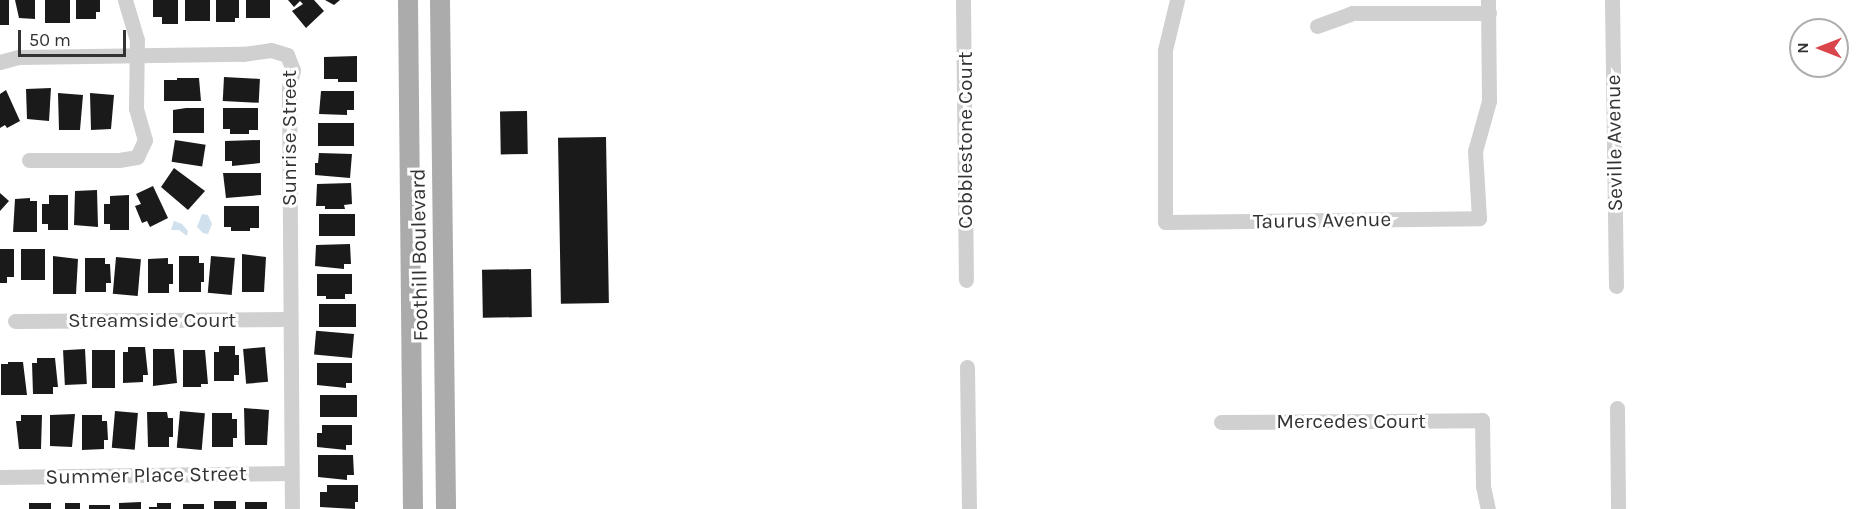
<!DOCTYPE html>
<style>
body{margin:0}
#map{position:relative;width:1867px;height:509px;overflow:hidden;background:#fff;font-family:Karla,sans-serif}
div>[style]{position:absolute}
.water>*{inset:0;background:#d0e0ec}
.building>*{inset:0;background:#1a1a1a;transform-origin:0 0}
.minor>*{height:15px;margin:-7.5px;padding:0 7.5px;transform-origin:7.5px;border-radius:7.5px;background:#d0d0d0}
.major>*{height:20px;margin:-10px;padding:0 10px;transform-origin:10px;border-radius:10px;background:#ababab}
span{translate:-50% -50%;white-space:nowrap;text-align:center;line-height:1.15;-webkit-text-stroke:6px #fff;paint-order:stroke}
.street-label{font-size:21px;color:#333}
.north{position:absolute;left:1789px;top:18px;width:60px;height:60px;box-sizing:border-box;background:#fff;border:2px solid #adadad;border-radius:50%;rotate:270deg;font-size:16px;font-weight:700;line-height:24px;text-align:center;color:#333}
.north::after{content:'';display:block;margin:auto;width:21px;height:27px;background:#da444b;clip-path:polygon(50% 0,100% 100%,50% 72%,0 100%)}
.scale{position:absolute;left:18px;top:30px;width:108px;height:27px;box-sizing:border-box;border:3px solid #333;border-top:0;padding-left:8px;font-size:18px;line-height:21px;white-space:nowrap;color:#333;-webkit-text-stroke:4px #fff;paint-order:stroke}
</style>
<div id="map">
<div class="water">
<div style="clip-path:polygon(202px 214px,208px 215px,212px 224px,208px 234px,203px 233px,197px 227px)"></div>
<div style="clip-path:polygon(174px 221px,182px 224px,188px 231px,187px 236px,179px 230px,171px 230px)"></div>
</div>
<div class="building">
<div style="left:0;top:0;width:9px;height:25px"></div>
<div style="clip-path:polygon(15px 0,35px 0,35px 19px,19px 18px)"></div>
<div style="left:45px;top:0;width:25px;height:23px"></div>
<div style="clip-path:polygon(76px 0,100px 0,100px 12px,96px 12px,96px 19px,76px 19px)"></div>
<div style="clip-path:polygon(153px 0,178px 0,178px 24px,162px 24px,162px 17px,153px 17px)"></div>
<div style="left:185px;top:0;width:25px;height:21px"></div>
<div style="clip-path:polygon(216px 0,239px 0,239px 18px,235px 18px,235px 22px,216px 22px)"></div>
<div style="left:246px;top:0;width:24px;height:18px"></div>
<div style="clip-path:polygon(288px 0,314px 0,324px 11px,306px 28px,292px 11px,303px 4px,300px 1px,294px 7px)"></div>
<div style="clip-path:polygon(325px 0,340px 0,334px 5px)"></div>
<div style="clip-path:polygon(357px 56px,357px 82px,338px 82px,338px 79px,324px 79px,324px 57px)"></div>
<div style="left:224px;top:77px;width:36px;height:24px;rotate:3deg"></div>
<div style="clip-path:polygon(177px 78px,199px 78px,201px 101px,164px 101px,164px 80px,177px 80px)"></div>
<div style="clip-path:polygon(51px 88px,49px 121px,27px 119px,26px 89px)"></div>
<div style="clip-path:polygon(6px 90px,20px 121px,7px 128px,5px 125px,0 128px,0 94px)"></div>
<div style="clip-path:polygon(321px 91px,354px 91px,354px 110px,347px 110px,347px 115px,319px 114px)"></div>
<div style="clip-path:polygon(58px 93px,83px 95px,80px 130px,59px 130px)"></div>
<div style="clip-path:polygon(90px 93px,114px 95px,111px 129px,91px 130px)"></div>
<div style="clip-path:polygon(186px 108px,204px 108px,204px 133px,173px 133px,173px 110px)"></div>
<div style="clip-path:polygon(223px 108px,258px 108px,258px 130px,249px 130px,249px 134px,230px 134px,230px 129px,223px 129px)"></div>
<div style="left:527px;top:111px;width:43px;height:27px;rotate:89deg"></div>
<div style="left:318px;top:123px;width:36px;height:23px"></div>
<div style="left:606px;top:137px;width:166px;height:48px;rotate:89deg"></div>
<div style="left:175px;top:140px;width:31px;height:22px;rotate:9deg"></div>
<div style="clip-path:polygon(260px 140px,260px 163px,232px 166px,232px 161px,225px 161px,225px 141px)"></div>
<div style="clip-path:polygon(319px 153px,352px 154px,350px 178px,315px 175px,315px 163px,318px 163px)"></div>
<div style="clip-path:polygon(174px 168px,205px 191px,188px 210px,161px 187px)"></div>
<div style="clip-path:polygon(223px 173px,261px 173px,261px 195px,226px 198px)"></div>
<div style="clip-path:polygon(351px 183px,352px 204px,344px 205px,345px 209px,325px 209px,325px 206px,316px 206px,317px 184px)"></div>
<div style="clip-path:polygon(153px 186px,168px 218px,150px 227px,147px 221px,142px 223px,135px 206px,141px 204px,136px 194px)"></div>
<div style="clip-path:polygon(97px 190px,98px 227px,74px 225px,75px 191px)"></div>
<div style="clip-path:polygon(0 193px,9px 201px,0 211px)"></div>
<div style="clip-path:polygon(49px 195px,68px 195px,68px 230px,48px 230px,48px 224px,42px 224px,42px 204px,49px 204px)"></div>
<div style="clip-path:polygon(129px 195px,129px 230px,110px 230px,110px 224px,104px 224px,104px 204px,110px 204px,110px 196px)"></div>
<div style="clip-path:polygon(30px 198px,30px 201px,37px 201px,37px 232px,13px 232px,15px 199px)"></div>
<div style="clip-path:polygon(224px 206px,259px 206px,259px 228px,250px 228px,250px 231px,231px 231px,231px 227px,224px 227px)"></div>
<div style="left:319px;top:214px;width:36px;height:22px"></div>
<div style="clip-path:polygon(350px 244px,351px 264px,344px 264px,344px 269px,315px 266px,316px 245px)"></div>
<div style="clip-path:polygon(0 249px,14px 249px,14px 277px,7px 277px,7px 283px,0 283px)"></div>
<div style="left:21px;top:249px;width:24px;height:31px"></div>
<div style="clip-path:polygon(242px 254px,266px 257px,264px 292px,242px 292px)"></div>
<div style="clip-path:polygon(53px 256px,78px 259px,76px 294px,53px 294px)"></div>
<div style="clip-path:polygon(179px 256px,199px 256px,199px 263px,204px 263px,204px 282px,201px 282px,201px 292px,179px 292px)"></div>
<div style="left:211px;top:256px;width:24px;height:37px;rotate:5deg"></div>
<div style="left:116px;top:257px;width:25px;height:37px;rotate:5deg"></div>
<div style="clip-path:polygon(85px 258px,105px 258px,105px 264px,110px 264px,111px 283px,106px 283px,106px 292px,85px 292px)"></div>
<div style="clip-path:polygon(168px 258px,168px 264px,173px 264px,173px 284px,169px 284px,169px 293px,148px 293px,148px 259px)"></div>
<div style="left:531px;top:269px;width:48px;height:49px;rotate:89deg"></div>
<div style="clip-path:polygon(317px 274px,352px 274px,352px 294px,345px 294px,345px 299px,326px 299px,326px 296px,317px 296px)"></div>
<div style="left:319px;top:304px;width:37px;height:23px"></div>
<div style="left:354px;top:334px;width:24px;height:38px;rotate:95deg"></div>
<div style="clip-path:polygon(219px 346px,235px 346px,235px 355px,239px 355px,239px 375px,234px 375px,234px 381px,214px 381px,214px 352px,219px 352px)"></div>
<div style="clip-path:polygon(128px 347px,145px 347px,148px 375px,143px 375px,143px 382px,123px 383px,123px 352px,128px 352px)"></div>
<div style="left:265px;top:347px;width:35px;height:22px;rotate:85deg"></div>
<div style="left:85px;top:349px;width:35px;height:22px;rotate:87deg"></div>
<div style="clip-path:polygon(153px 349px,174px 349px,177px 383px,153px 386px)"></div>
<div style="left:92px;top:350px;width:23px;height:38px"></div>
<div style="clip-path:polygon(183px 350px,205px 350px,208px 384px,201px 384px,201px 387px,183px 387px)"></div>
<div style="clip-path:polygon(37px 358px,55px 358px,58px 387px,53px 387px,53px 394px,33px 394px,32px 363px,37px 363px)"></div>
<div style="clip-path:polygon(8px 362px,23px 362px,27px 395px,1px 395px,1px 364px,8px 364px)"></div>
<div style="clip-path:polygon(317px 363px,352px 363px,352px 383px,346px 383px,346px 388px,317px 385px)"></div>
<div style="left:320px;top:395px;width:37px;height:22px"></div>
<div style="clip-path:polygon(244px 408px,269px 410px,267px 445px,245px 445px)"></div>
<div style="left:115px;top:411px;width:23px;height:37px;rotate:5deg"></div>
<div style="left:180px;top:411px;width:25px;height:37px;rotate:5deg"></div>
<div style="clip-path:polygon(147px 412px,167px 412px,168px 418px,173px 418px,173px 437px,169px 437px,169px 447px,148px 447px)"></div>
<div style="clip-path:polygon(212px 413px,232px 413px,232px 419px,237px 419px,237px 438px,233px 438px,233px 447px,212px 447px)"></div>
<div style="clip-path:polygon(75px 414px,72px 447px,50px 446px,50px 415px)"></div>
<div style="clip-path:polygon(21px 415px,42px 415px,41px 449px,19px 449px,16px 421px,21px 421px)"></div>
<div style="clip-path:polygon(82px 415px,102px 415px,102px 421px,107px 421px,108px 440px,104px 440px,104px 449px,82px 450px)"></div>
<div style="clip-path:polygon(322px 425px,352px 425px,352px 445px,346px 445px,346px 450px,317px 447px,317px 433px,322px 433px)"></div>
<div style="clip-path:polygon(318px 455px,353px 455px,354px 475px,347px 475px,347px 480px,318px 477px)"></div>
<div style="clip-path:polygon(327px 485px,358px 485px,358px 502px,355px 502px,355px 509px,320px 507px,320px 492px,327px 492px)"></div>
<div style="left:236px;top:501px;width:8px;height:22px;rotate:90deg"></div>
<div style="clip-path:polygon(141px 502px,141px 509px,119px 509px,119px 503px)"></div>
<div style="left:245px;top:502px;width:22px;height:7px"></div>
<div style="left:29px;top:503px;width:22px;height:6px"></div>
<div style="left:65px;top:503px;width:15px;height:6px"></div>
<div style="clip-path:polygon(157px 503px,171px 503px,171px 509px,149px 509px,149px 507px,157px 507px)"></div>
<div style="left:183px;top:504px;width:21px;height:5px"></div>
<div style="left:89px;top:505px;width:21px;height:4px"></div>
</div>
<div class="minor">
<div style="left:963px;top:0;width:280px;rotate:89.4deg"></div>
<div style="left:1177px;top:0;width:51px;rotate:103.5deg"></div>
<div style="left:1165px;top:50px;width:172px;rotate:90deg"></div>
<div style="left:1165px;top:222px;width:314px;rotate:-0.7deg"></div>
<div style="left:1479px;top:218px;width:67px;rotate:-93.4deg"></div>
<div style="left:1475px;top:151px;width:52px;rotate:-74.4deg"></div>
<div style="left:1489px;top:101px;width:101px;rotate:-90.6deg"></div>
<div style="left:1612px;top:0;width:286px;rotate:89.2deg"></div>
<div style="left:1317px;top:26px;width:37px;rotate:-20deg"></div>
<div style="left:1352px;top:13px;width:137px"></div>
<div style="left:0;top:62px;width:20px;rotate:-15deg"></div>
<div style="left:19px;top:57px;width:224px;rotate:-0.8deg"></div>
<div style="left:243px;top:54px;width:28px;rotate:-8deg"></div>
<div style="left:271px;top:50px;width:17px;rotate:17deg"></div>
<div style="left:287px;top:55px;width:16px;rotate:68deg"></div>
<div style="left:293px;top:70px;width:18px;rotate:103deg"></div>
<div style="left:289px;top:88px;width:421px;rotate:89.6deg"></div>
<div style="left:29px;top:160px;width:90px"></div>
<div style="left:119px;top:160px;width:18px;rotate:-9deg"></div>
<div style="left:137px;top:157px;width:19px;rotate:-65deg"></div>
<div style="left:145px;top:140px;width:33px;rotate:-106deg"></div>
<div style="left:136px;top:108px;width:68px;rotate:-89.2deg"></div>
<div style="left:137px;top:40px;width:42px;rotate:-106.7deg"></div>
<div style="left:15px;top:321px;width:275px;rotate:-0.4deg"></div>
<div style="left:967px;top:367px;width:142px;rotate:89.2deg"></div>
<div style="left:1617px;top:408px;width:101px;rotate:89.4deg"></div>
<div style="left:1221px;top:422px;width:261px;rotate:-0.4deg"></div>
<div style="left:1482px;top:420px;width:66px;rotate:89.1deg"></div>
<div style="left:1483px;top:486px;width:24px;rotate:78deg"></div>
<div style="left:0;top:477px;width:291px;rotate:-0.8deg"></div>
</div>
<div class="major">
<div style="left:408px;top:0;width:509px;rotate:89.44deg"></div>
<div style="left:440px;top:0;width:509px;rotate:89.32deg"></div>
</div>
<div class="street-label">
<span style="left:289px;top:138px;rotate:-90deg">Sunrise Street</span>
<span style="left:965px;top:140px;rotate:-90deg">Cobblestone Court</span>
<span style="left:1614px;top:143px;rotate:-91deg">Seville Avenue</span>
<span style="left:1322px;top:220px;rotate:-1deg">Taurus Avenue</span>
<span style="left:419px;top:255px;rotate:-91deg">Foothill Boulevard</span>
<span style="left:152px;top:320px">Streamside Court</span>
<span style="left:1351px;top:421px">Mercedes Court</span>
<span style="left:146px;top:475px;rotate:-1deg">Summer Place Street</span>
</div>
<div class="north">N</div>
<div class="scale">50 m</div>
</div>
